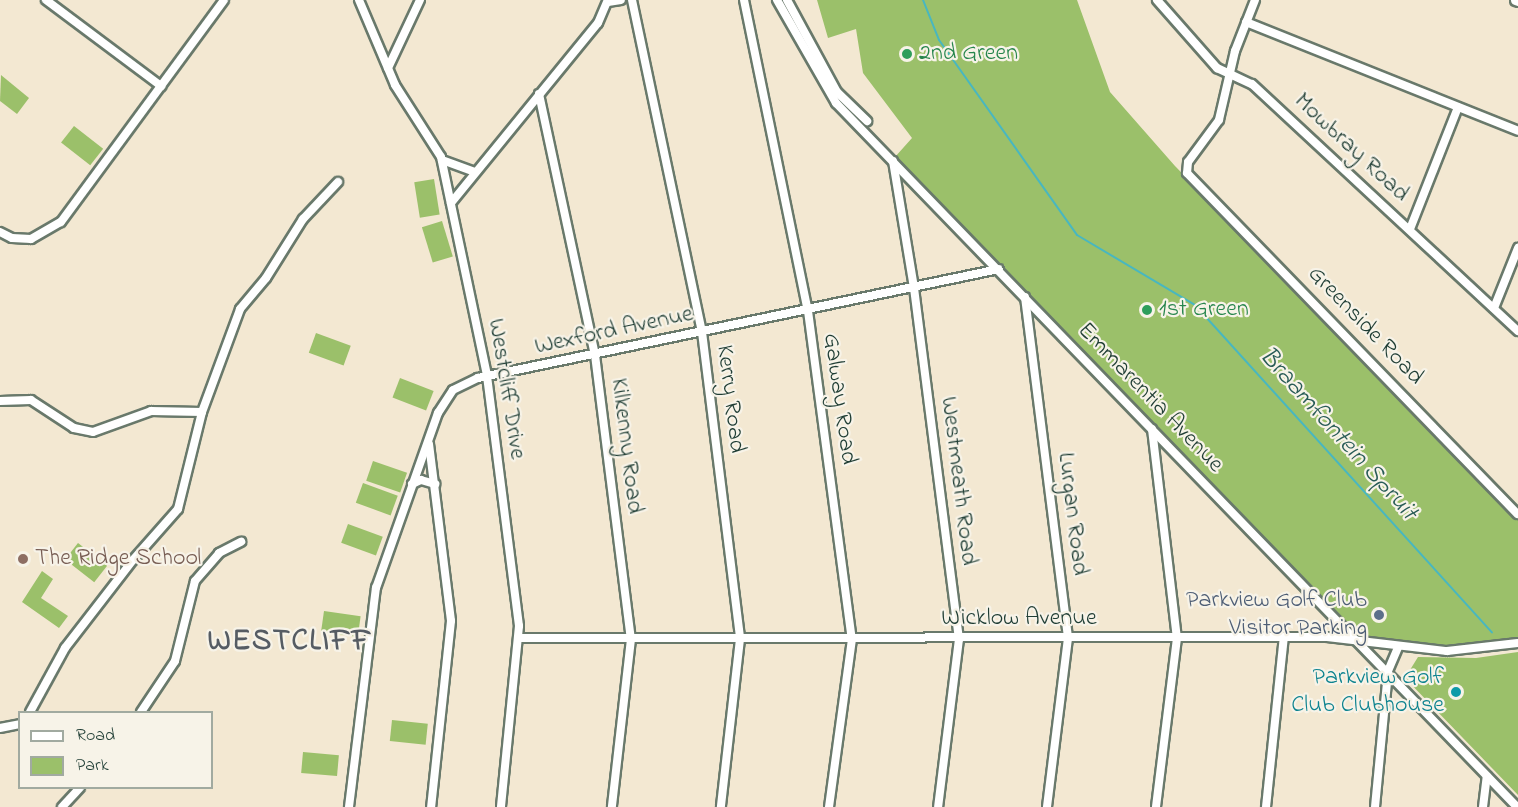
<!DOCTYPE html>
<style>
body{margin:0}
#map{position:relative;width:1518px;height:807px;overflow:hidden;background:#f3e8d2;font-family:"Indie Flower",sans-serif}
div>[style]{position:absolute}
.green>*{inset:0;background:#9bc06a;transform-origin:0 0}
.stream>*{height:2px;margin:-1px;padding:0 1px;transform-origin:1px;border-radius:1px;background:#48b7c0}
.roads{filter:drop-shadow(2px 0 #69796b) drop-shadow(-2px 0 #69796b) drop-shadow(0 2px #69796b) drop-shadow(0 -2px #69796b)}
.minor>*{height:8px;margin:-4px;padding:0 4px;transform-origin:4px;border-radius:4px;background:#fff}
.major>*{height:9px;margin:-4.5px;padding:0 4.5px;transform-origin:4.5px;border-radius:4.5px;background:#fff}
.dots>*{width:16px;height:16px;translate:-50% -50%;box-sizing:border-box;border:3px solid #f7f3e8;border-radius:50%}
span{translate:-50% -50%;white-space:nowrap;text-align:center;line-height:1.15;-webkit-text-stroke:4.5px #f7f3e8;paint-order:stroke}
.leisure-label{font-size:24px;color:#27864d}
.left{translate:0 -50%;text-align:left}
.street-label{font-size:24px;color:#1f3d34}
.education-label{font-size:24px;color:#785e54}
.service-label{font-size:24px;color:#4e5e75}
.right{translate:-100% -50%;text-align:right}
.culture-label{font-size:24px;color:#0d838f}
.water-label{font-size:26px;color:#295c57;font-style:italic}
.district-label{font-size:30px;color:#565c63;font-weight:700;letter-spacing:1.5px}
.legend{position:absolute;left:18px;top:711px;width:195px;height:78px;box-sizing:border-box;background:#f7f3e8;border:2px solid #a1aaa0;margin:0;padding:8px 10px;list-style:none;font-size:18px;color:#1f3d34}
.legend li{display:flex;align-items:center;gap:12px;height:30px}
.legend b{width:30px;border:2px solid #a1aaa0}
</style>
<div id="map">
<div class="green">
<div style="clip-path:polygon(817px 0,1077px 0,1110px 92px,1175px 166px,1518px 520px,1518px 638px,1458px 647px,1352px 640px,895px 157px,912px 138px,863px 73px,856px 29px,828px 38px)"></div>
<div style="clip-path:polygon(1px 75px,29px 98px,17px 114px,0 101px)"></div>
<div style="left:74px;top:126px;width:37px;height:21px;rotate:38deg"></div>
<div style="left:434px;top:179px;width:36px;height:20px;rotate:81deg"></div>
<div style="left:442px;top:221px;width:37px;height:21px;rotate:73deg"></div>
<div style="left:316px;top:333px;width:37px;height:21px;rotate:20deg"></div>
<div style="left:400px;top:378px;width:36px;height:21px;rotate:21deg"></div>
<div style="left:373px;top:461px;width:36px;height:21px;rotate:19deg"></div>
<div style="left:363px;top:483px;width:37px;height:21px;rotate:20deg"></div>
<div style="left:348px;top:524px;width:37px;height:20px;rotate:20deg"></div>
<div style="left:78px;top:543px;width:37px;height:21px;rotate:38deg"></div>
<div style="clip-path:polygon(42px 571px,53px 579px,41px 598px,68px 616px,59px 628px,22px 602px)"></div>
<div style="left:324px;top:611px;width:37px;height:21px;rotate:8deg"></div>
<div style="clip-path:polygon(1518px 652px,1518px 795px,1405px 678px,1418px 657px,1476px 658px)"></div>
<div style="left:392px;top:720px;width:36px;height:21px;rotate:6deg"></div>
<div style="left:303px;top:752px;width:36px;height:21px;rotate:5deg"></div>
</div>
<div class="stream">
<div style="left:923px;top:0;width:43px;rotate:68.2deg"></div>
<div style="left:939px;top:40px;width:239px;rotate:54.7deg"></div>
<div style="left:1077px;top:235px;width:137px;rotate:30.7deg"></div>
<div style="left:1195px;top:305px;width:442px;rotate:47.8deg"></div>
</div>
<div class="roads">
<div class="minor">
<div style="left:46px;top:0;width:144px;rotate:36.8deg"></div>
<div style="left:359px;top:0;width:92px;rotate:67deg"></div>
<div style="left:395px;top:85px;width:85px;rotate:57.4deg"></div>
<div style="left:441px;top:157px;width:224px;rotate:78.1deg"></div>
<div style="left:487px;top:376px;width:252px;rotate:82.7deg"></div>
<div style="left:519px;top:626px;width:182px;rotate:95.7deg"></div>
<div style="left:632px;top:0;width:339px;rotate:78.1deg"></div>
<div style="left:702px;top:332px;width:309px;rotate:82.9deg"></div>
<div style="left:740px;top:639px;width:169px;rotate:96.5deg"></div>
<div style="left:744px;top:0;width:318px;rotate:78.4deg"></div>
<div style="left:808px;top:311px;width:331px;rotate:82.4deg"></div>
<div style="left:852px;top:639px;width:170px;rotate:97.8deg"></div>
<div style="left:777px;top:0;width:119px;rotate:60.2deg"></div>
<div style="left:836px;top:103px;width:979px;rotate:45.95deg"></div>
<div style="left:787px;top:0;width:105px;rotate:61.5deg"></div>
<div style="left:837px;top:92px;width:42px;rotate:44deg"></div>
<div style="left:1157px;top:0;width:91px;rotate:48.6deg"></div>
<div style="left:1217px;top:68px;width:38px;rotate:25deg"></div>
<div style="left:1252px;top:84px;width:363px;rotate:42.9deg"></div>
<div style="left:1255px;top:0;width:55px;rotate:111.4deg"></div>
<div style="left:1235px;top:51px;width:71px;rotate:103.1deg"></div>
<div style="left:1219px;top:120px;width:52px;rotate:126.4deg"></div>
<div style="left:1188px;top:162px;width:11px;rotate:95deg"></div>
<div style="left:1187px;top:173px;width:475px;rotate:45.9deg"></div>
<div style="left:608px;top:2px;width:13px;rotate:-9deg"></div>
<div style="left:1246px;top:22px;width:293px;rotate:21.8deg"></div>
<div style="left:388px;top:68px;width:75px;rotate:-64.8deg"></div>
<div style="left:539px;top:94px;width:267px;rotate:77.9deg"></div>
<div style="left:595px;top:355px;width:286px;rotate:82.8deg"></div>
<div style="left:631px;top:639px;width:169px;rotate:96.5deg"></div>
<div style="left:442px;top:160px;width:35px;rotate:20deg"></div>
<div style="left:893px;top:161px;width:129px;rotate:80.6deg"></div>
<div style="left:914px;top:288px;width:354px;rotate:82.7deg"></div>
<div style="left:959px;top:639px;width:169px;rotate:97.1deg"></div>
<div style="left:451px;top:203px;width:232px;rotate:-50.8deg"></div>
<div style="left:598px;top:23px;width:25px;rotate:-67deg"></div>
<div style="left:1410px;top:229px;width:131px;rotate:-68.5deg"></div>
<div style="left:0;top:232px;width:13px;rotate:27deg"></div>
<div style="left:12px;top:238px;width:19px;rotate:3deg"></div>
<div style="left:31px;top:239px;width:34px;rotate:-30deg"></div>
<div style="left:61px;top:222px;width:275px;rotate:-53.7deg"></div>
<div style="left:1025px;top:297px;width:344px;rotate:82.8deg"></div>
<div style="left:1068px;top:638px;width:170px;rotate:97.1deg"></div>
<div style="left:1494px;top:308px;width:65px;rotate:-68.2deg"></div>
<div style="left:0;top:401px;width:31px;rotate:-2deg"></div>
<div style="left:31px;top:400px;width:51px;rotate:33.1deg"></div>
<div style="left:74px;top:428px;width:19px;rotate:12deg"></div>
<div style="left:93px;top:432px;width:62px;rotate:-19.9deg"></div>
<div style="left:151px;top:411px;width:51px;rotate:1.1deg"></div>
<div style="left:1152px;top:429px;width:210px;rotate:83.2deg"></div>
<div style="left:1177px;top:638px;width:170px;rotate:97.1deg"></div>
<div style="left:429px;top:444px;width:178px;rotate:82.9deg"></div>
<div style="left:451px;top:621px;width:187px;rotate:96.1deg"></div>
<div style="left:412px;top:484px;width:10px;rotate:-24deg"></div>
<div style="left:421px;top:480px;width:15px;rotate:16deg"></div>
<div style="left:520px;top:638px;width:807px;rotate:-0.07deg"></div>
<div style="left:1327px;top:637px;width:121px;rotate:6.7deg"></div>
<div style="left:1447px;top:651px;width:71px;rotate:-6.4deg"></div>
<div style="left:30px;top:712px;width:73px;rotate:-61.3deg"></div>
<div style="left:65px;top:648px;width:111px;rotate:-52.3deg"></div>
<div style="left:133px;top:560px;width:68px;rotate:-48.6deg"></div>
<div style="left:178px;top:509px;width:100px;rotate:-76.1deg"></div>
<div style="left:202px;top:412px;width:110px;rotate:-69.7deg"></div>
<div style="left:240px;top:309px;width:40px;rotate:-50deg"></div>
<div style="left:266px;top:278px;width:70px;rotate:-57.9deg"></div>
<div style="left:303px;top:219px;width:51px;rotate:-46.6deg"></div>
<div style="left:141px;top:712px;width:61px;rotate:-56.3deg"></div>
<div style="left:175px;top:661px;width:82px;rotate:-76deg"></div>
<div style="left:195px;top:581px;width:37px;rotate:-49deg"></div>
<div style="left:219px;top:553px;width:25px;rotate:-27deg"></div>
<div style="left:0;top:728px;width:20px;rotate:-11deg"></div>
<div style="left:62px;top:807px;width:26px;rotate:-47deg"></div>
<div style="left:349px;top:807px;width:221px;rotate:-83deg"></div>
<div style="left:376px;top:588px;width:186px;rotate:-70.5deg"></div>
<div style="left:438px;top:413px;width:27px;rotate:-57deg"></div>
<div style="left:453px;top:390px;width:28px;rotate:-26deg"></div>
<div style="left:478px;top:378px;width:532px;rotate:-11.82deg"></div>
<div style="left:1266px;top:807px;width:171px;rotate:-84deg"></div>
<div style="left:1375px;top:807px;width:137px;rotate:-84.5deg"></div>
<div style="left:1388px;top:671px;width:26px;rotate:-67deg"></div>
<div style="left:1483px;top:807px;width:31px;rotate:-83deg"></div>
</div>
<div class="major">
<div style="left:1515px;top:0;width:3px;rotate:18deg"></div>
</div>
</div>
<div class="dots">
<div style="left:907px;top:54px;background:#2e9e5b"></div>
<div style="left:1147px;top:310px;background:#2e9e5b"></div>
<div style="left:23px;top:559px;background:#8d6e63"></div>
<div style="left:1379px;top:615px;background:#5c6f8a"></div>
<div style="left:1456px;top:692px;background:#0f9aa8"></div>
</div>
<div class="leisure-label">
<span class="left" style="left:919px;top:54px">2nd Green</span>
<span class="left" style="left:1159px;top:310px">1st Green</span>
</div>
<div class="street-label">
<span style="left:1351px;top:148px;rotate:43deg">Mowbray Road</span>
<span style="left:1365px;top:326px;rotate:46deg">Greenside Road</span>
<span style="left:614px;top:331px;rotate:-12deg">Wexford Avenue</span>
<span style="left:506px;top:389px;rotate:81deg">Westcliff Drive</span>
<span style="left:1150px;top:398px;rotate:46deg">Emmarentia Avenue</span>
<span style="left:730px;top:399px;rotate:83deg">Kerry Road</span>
<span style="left:839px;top:399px;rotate:82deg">Galway Road</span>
<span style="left:626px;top:446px;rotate:83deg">Kilkenny Road</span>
<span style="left:958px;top:481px;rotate:83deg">Westmeath Road</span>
<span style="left:1072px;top:514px;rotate:83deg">Lurgan Road</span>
<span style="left:1019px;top:619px">Wicklow Avenue</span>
</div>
<div class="education-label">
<span class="left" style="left:35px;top:559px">The Ridge School</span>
</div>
<div class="service-label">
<span class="right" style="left:1367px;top:615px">Parkview Golf Club<br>Visitor Parking</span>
</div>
<div class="culture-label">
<span class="right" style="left:1444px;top:692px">Parkview Golf<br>Club Clubhouse</span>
</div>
<div class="water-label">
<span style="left:1337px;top:435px;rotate:48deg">Braamfontein Spruit</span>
</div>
<div class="district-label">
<span style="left:290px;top:642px">WESTCLIFF</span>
</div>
<ul class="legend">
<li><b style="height:8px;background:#fff"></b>Road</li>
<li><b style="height:16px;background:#9bc06a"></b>Park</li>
</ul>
</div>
